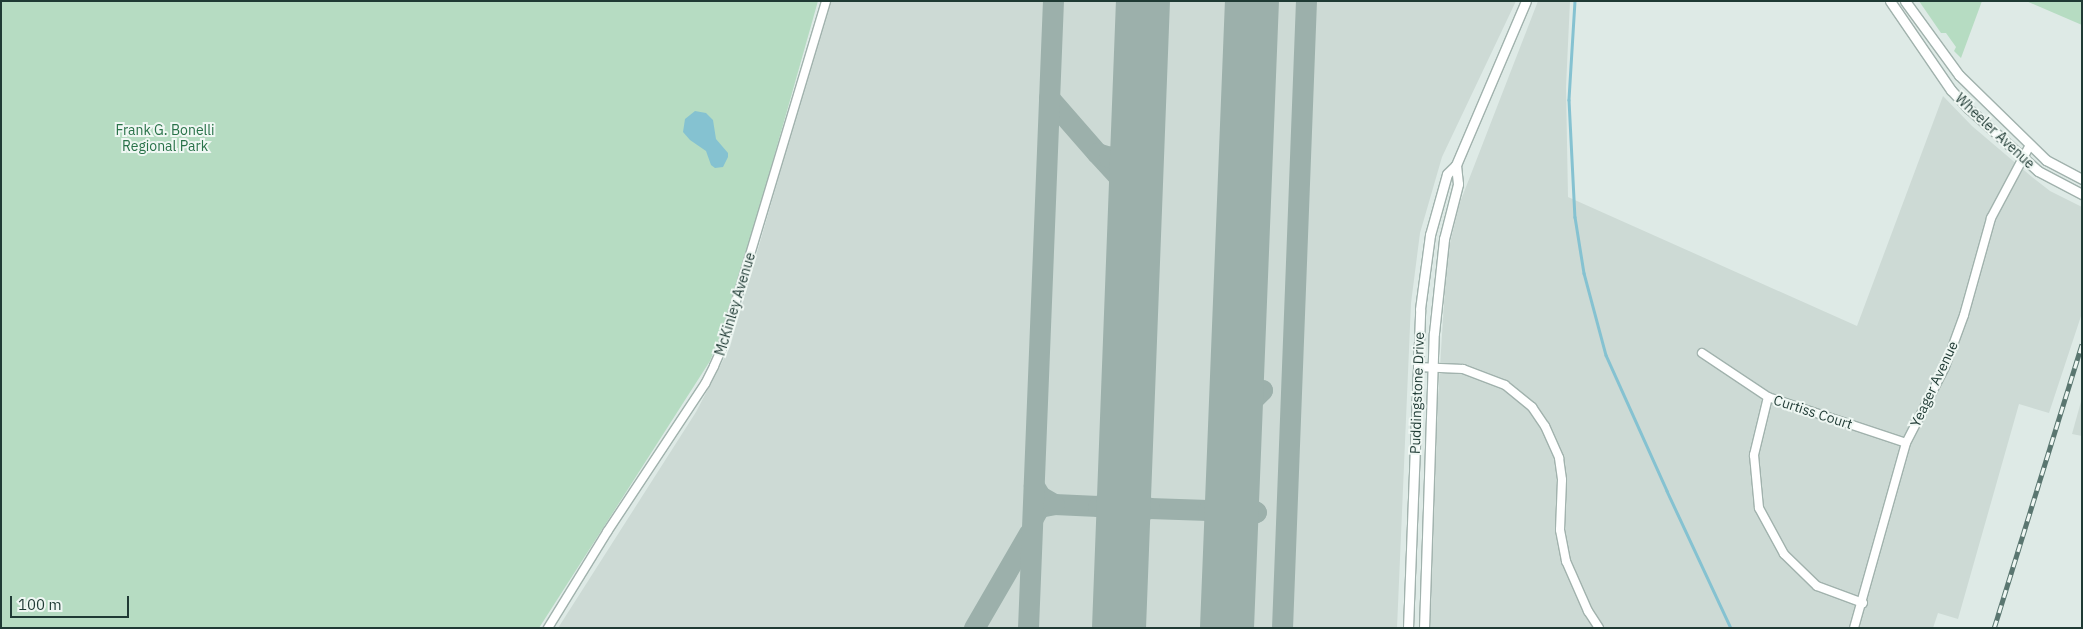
<!DOCTYPE html>
<style>
body{margin:0}
#map{position:relative;width:2083px;height:629px;overflow:hidden;background:#deeae6;font-family:"IBM Plex Sans",sans-serif}
div>[style]{position:absolute}
.built>*{inset:0;background:#cddad5}
.green>*{inset:0;background:#b6dcc2}
.water>*{inset:0;background:#85c2d1}
.stream>*{height:2.5px;margin:-1.25px;padding:0 1.25px;transform-origin:1.25px;border-radius:1.25px;background:#85c2d1}
.taxiway>*{height:21px;margin:-10.5px;padding:0 10.5px;transform-origin:10.5px;border-radius:10.5px;background:#9cb0ab}
.runway>*{height:54px;margin:-27px;padding:0 27px;transform-origin:27px;border-radius:27px;background:#9cb0ab}
.roads{filter:drop-shadow(1px 0 #a1b2ad) drop-shadow(-1px 0 #a1b2ad) drop-shadow(0 1px #a1b2ad) drop-shadow(0 -1px #a1b2ad)}
.minor>*{height:8px;margin:-4px;padding:0 4px;transform-origin:4px;border-radius:4px;background:#fff}
.tertiary>*{height:9px;margin:-4.5px;padding:0 4.5px;transform-origin:4.5px;border-radius:4.5px;background:#fff}
.rail>*{height:4.5px;margin-top:-2.25px;transform-origin:0;background:repeating-linear-gradient(90deg,#eff7f3 0 8px,#5a7670 0 16px);box-sizing:border-box;border-block:1px solid #5a7670}
span{translate:-50% -50%;white-space:nowrap;text-align:center;line-height:1.15;-webkit-text-stroke:4px #eff7f3;paint-order:stroke}
.park-label{font-size:14px;color:#297249}
.street-label{font-size:14px;color:#1f3a34}
.frame{position:absolute;inset:0;border:2px solid #1f3a34;pointer-events:none}
.scale{position:absolute;left:10px;top:596px;width:119px;height:22px;box-sizing:border-box;border:2px solid #1f3a34;border-top:0;padding-left:6px;font-size:15px;line-height:18px;white-space:nowrap;color:#1f3a34;-webkit-text-stroke:4px #eff7f3;paint-order:stroke}
</style>
<div id="map">
<div class="built">
<div style="clip-path:polygon(829px 1px,1516px 1px,1442px 157px,1420px 233px,1411px 303px,1397px 628px,558px 628px,696px 412px,730px 347px)"></div>
<div style="clip-path:polygon(1538px 1px,1570px 1px,1566px 87px,1568px 197px,1857px 326px,1943px 96px,1972px 126px,2032px 177px,2050px 191px,2082px 207px,2082px 313px,2049px 413px,2019px 404px,1958px 619px,1938px 613px,1933px 628px,1429px 628px,1438px 398px,1447px 256px,1459px 205px)"></div>
<div style="clip-path:polygon(2082px 398px,2082px 436px,2072px 434px)"></div>
</div>
<div class="green">
<div style="clip-path:polygon(1px 1px,818px 1px,732px 306px,710px 361px,539px 628px,1px 628px)"></div>
<div style="clip-path:polygon(1919px 1px,1982px 1px,1961px 58px,1954px 51px,1956px 47px,1946px 33px,1941px 33px)"></div>
<div style="clip-path:polygon(2026px 1px,2082px 1px,2082px 25px)"></div>
</div>
<div class="water">
<div style="clip-path:polygon(695px 111px,706px 113px,713px 120px,716px 139px,728px 153px,728px 157px,723px 167px,715px 168px,711px 165px,706px 151px,690px 140px,683px 132px,685px 119px)"></div>
</div>
<div class="stream">
<div style="left:1575px;top:1px;width:99px;rotate:93.5deg"></div>
<div style="left:1569px;top:100px;width:117px;rotate:87.1deg"></div>
<div style="left:1575px;top:217px;width:57px;rotate:80.9deg"></div>
<div style="left:1584px;top:273px;width:85px;rotate:75deg"></div>
<div style="left:1606px;top:355px;width:149px;rotate:65.8deg"></div>
<div style="left:1667px;top:491px;width:151px;rotate:65deg"></div>
</div>
<div class="taxiway">
<div style="left:1049px;top:98px;width:73px;rotate:48.9deg"></div>
<div style="left:1135px;top:213px;width:25px;rotate:-102deg"></div>
<div style="left:1130px;top:189px;width:49px;rotate:-132.5deg"></div>
<div style="left:1097px;top:153px;width:13px;rotate:18deg"></div>
<div style="left:1109px;top:157px;width:16px;rotate:-14deg"></div>
<div style="left:1125px;top:153px;width:8px;rotate:-45deg"></div>
<div style="left:1131px;top:147px;width:17px;rotate:-65deg"></div>
<div style="left:1235px;top:430px;width:25px;rotate:-67deg"></div>
<div style="left:1245px;top:407px;width:24px;rotate:-45deg"></div>
<div style="left:1262px;top:390px;width:9px;rotate:167deg"></div>
<div style="left:1253px;top:392px;width:10px;rotate:-156deg"></div>
<div style="left:1244px;top:388px;width:14px;rotate:-115deg"></div>
<div style="left:1054px;top:504px;width:44px;rotate:2.6deg"></div>
<div style="left:1149px;top:508px;width:59px;rotate:1.9deg"></div>
<div style="left:1033px;top:518px;width:13px;rotate:-61deg"></div>
<div style="left:1039px;top:507px;width:15px;rotate:-11deg"></div>
<div style="left:1054px;top:504px;width:16px;rotate:-150deg"></div>
<div style="left:1040px;top:496px;width:12px;rotate:-121deg"></div>
<div style="left:1124px;top:525px;width:17px;rotate:-45deg"></div>
<div style="left:1136px;top:513px;width:14px;rotate:-21deg"></div>
<div style="left:1149px;top:508px;width:13px;rotate:-153deg"></div>
<div style="left:1137px;top:502px;width:20px;rotate:-127deg"></div>
<div style="left:1123px;top:528px;width:21px;rotate:-127deg"></div>
<div style="left:1110px;top:511px;width:13px;rotate:-157deg"></div>
<div style="left:1098px;top:506px;width:19px;rotate:-25deg"></div>
<div style="left:1115px;top:498px;width:19px;rotate:-58deg"></div>
<div style="left:1231px;top:536px;width:17px;rotate:-115deg"></div>
<div style="left:1224px;top:521px;width:19px;rotate:-145deg"></div>
<div style="left:1208px;top:510px;width:17px;rotate:-24deg"></div>
<div style="left:1224px;top:503px;width:19px;rotate:-62deg"></div>
<div style="left:1231px;top:536px;width:22px;rotate:-56deg"></div>
<div style="left:1243px;top:518px;width:14px;rotate:-25deg"></div>
<div style="left:1256px;top:512px;width:19px;rotate:-148deg"></div>
<div style="left:1240px;top:502px;width:17px;rotate:-114deg"></div>
<div style="left:974px;top:628px;width:110px;rotate:-59.9deg"></div>
<div style="left:1028px;top:628px;width:627px;rotate:-87.72deg"></div>
<div style="left:1282px;top:628px;width:627px;rotate:-87.81deg"></div>
</div>
<div class="runway">
<div style="left:1119px;top:628px;width:627px;rotate:-87.81deg"></div>
<div style="left:1227px;top:628px;width:627px;rotate:-87.72deg"></div>
</div>
<div class="roads">
<div class="minor">
<div style="left:1702px;top:353px;width:79px;rotate:33.7deg"></div>
<div style="left:1768px;top:397px;width:145px;rotate:18.4deg"></div>
<div style="left:1418px;top:367px;width:45px;rotate:2.5deg"></div>
<div style="left:1463px;top:369px;width:45px;rotate:20.9deg"></div>
<div style="left:1505px;top:385px;width:35px;rotate:39deg"></div>
<div style="left:1532px;top:407px;width:23px;rotate:56deg"></div>
<div style="left:1545px;top:426px;width:35px;rotate:66deg"></div>
<div style="left:1559px;top:458px;width:22px;rotate:82deg"></div>
<div style="left:1562px;top:480px;width:50px;rotate:92.3deg"></div>
<div style="left:1560px;top:530px;width:32px;rotate:79deg"></div>
<div style="left:1566px;top:561px;width:55px;rotate:66.3deg"></div>
<div style="left:1588px;top:611px;width:20px;rotate:57deg"></div>
<div style="left:1768px;top:397px;width:60px;rotate:103.6deg"></div>
<div style="left:1754px;top:455px;width:53px;rotate:84.6deg"></div>
<div style="left:1759px;top:508px;width:52px;rotate:61.5deg"></div>
<div style="left:1784px;top:554px;width:46px;rotate:44.1deg"></div>
<div style="left:1817px;top:586px;width:49px;rotate:20.3deg"></div>
<div style="left:548px;top:628px;width:113px;rotate:-58.4deg"></div>
<div style="left:607px;top:532px;width:178px;rotate:-56.5deg"></div>
<div style="left:705px;top:384px;width:20px;rotate:-63deg"></div>
<div style="left:714px;top:366px;width:20px;rotate:-66deg"></div>
<div style="left:722px;top:348px;width:362px;rotate:-73.3deg"></div>
<div style="left:1854px;top:628px;width:192px;rotate:-74.3deg"></div>
<div style="left:1906px;top:443px;width:85px;rotate:-62.8deg"></div>
<div style="left:1945px;top:367px;width:55px;rotate:-69.9deg"></div>
<div style="left:1964px;top:315px;width:101px;rotate:-74.4deg"></div>
<div style="left:1991px;top:218px;width:83px;rotate:-61.9deg"></div>
</div>
<div class="tertiary">
<div style="left:1890px;top:1px;width:108px;rotate:55.6deg"></div>
<div style="left:1951px;top:90px;width:26px;rotate:47deg"></div>
<div style="left:1969px;top:109px;width:93px;rotate:41.9deg"></div>
<div style="left:2038px;top:171px;width:50px;rotate:27.6deg"></div>
<div style="left:1905px;top:1px;width:92px;rotate:53.9deg"></div>
<div style="left:1959px;top:75px;width:122px;rotate:44.3deg"></div>
<div style="left:2046px;top:160px;width:41px;rotate:27.8deg"></div>
<div style="left:1408px;top:628px;width:319px;rotate:-87.8deg"></div>
<div style="left:1420px;top:309px;width:75px;rotate:-82.3deg"></div>
<div style="left:1430px;top:235px;width:63px;rotate:-74.4deg"></div>
<div style="left:1447px;top:174px;width:13px;rotate:-45deg"></div>
<div style="left:1456px;top:165px;width:178px;rotate:-66.9deg"></div>
<div style="left:1424px;top:628px;width:295px;rotate:-88.1deg"></div>
<div style="left:1434px;top:333px;width:95px;rotate:-83.9deg"></div>
<div style="left:1444px;top:239px;width:57px;rotate:-75.7deg"></div>
<div style="left:1458px;top:184px;width:19px;rotate:-96deg"></div>
</div>
</div>
<div class="rail">
<div style="left:1994px;top:628px;width:297px;rotate:-72.8deg"></div>
</div>
<div class="park-label">
<span style="left:165px;top:138px">Frank G. Bonelli<br>Regional Park</span>
</div>
<div class="street-label">
<span style="left:1995px;top:131px;rotate:43deg">Wheeler Avenue</span>
<span style="left:735px;top:304px;rotate:-73deg">McKinley Avenue</span>
<span style="left:1934px;top:384px;rotate:-65deg">Yeager Avenue</span>
<span style="left:1417px;top:393px;rotate:-88deg">Puddingstone Drive</span>
<span style="left:1813px;top:412px;rotate:18deg">Curtiss Court</span>
</div>
<div class="frame"></div>
<div class="scale">100 m</div>
</div>
